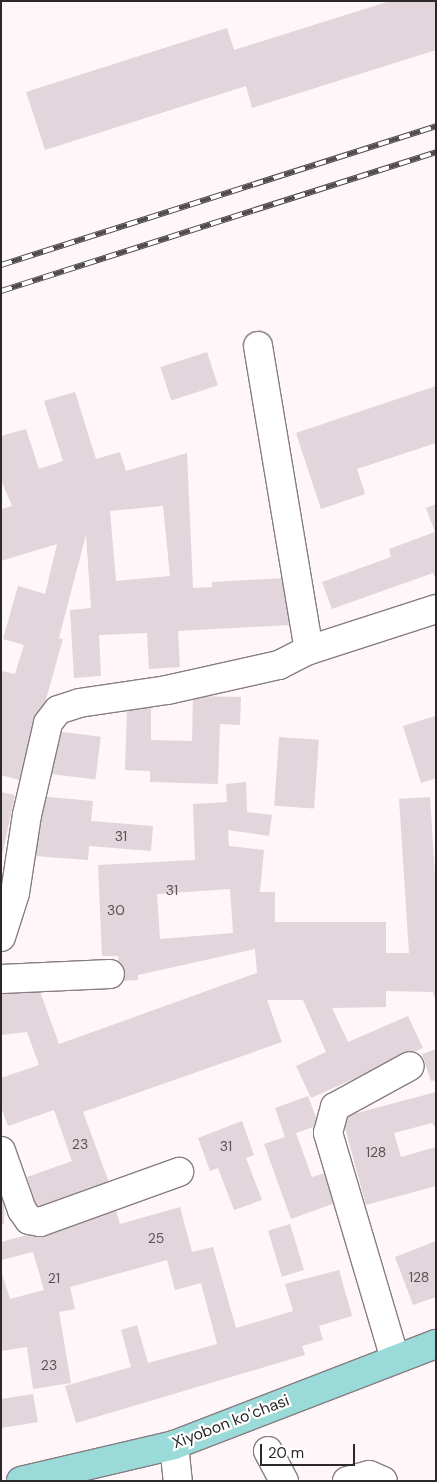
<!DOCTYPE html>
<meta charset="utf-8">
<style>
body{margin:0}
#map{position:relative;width:437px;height:1482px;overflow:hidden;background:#fef6f9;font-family:"DM Sans",sans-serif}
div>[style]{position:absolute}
.building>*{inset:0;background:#e2d5db;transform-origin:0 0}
.roads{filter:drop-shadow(1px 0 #887d82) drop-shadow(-1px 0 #887d82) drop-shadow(0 1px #887d82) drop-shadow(0 -1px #887d82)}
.minor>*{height:28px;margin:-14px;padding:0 14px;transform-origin:14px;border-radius:14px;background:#fff}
.major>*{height:28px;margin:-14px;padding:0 14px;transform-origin:14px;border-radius:14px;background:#9adbd9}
.rail>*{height:5.5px;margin-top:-2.75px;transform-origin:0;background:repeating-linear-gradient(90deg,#fff 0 11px,#524c4f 0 22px);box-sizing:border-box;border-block:1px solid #524c4f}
span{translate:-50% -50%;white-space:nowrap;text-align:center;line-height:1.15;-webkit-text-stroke:4.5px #fff;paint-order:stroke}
.number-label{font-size:14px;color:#5a5256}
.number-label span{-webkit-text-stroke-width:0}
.street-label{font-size:16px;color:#2c2729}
.frame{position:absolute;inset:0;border:2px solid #2c2729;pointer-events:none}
.scale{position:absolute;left:260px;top:1444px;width:95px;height:22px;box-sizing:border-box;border:2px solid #2c2729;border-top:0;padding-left:6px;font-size:15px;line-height:18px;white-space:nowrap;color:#2c2729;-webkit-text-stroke:4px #fff;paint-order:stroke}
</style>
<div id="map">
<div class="building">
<div style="clip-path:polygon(390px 1px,436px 1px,436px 50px,252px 108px,246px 86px,45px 150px,26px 92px,227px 28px,234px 50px)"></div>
<div style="left:207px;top:352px;width:35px;height:49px;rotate:72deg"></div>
<div style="clip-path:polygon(436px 386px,436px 443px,357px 469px,365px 494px,321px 509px,296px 433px)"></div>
<div style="clip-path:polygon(evenodd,75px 392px,96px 459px,120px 452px,126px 471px,187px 453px,193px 588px,212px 587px,212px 582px,286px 578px,289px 625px,178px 631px,180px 667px,149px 669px,147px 633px,99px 635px,101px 676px,74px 678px,70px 610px,91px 608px,86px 535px,59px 638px,63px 639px,23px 781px,1px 775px,1px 671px,15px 674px,24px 645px,3px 639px,18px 586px,45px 594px,57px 544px,1px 561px,1px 509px,12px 506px,1px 480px,1px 436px,26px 429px,39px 469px,63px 461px,44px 401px,75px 392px,163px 506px,170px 576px,116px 581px,110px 511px,163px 506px)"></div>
<div style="clip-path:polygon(436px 504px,436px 580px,433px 573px,332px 609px,322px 582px,391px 557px,389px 549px,435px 532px,426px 508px)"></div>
<div style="clip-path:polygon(193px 696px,241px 697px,240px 725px,220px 724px,218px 784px,150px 782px,150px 771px,125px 770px,127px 708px,151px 708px,151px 740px,192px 741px)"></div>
<div style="clip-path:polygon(435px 716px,436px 778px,421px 783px,403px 726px)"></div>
<div style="left:54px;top:731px;width:47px;height:43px;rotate:7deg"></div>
<div style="left:279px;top:737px;width:40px;height:69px;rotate:4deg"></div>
<div style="clip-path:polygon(evenodd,246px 782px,247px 812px,272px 815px,269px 836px,228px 830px,229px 846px,264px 850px,260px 892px,275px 892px,275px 922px,386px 922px,386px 953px,409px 953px,399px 799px,430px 797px,436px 893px,436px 1003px,433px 992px,386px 991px,386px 1007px,332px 1008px,348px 1042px,408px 1016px,423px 1048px,311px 1098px,296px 1066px,326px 1052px,303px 1000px,267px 1000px,282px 1042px,83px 1112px,110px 1185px,38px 1210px,27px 1177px,72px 1161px,54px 1110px,8px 1126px,1px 1107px,1px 1078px,39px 1065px,27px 1032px,1px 1035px,1px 994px,39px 989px,59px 1044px,257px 973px,255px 949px,138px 975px,138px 980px,119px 981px,118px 956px,102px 956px,98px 865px,195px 860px,193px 804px,227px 802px,226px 784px,246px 782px,230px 889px,233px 933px,160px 939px,157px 894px,230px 889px)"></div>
<div style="clip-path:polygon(1px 792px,15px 795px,2px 856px,1px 856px)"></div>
<div style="clip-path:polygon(38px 796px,93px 801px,91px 821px,153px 826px,151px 851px,89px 846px,88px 860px,34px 856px)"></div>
<div style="clip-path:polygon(436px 1049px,436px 1080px,431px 1081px,422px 1054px)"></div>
<div style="clip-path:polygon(436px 1092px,436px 1128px,432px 1123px,394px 1133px,401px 1157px,436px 1147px,436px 1186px,366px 1205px,342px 1117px)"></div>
<div style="clip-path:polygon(308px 1096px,319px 1125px,296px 1133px,312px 1177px,335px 1170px,346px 1199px,291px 1219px,264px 1144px,285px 1137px,275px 1108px)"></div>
<div style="clip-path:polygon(242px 1121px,254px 1155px,246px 1158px,262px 1200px,234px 1210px,218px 1168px,210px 1171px,198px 1138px)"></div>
<div style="clip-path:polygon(1px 1170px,5px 1170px,4px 1224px,1px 1224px)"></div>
<div style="clip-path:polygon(180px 1207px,192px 1252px,213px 1247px,236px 1328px,293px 1311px,285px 1284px,339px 1270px,352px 1316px,319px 1326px,323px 1340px,302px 1346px,305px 1355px,76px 1423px,65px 1386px,131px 1367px,121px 1330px,137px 1325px,148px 1363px,217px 1344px,201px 1283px,175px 1290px,167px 1260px,70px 1287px,75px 1309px,59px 1312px,71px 1383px,33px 1389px,27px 1347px,1px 1351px,1px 1271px,10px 1299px,44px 1290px,33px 1252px,1px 1260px,1px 1242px,116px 1211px,120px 1224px)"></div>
<div style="left:290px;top:1224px;width:48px;height:23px;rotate:73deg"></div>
<div style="clip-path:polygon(436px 1241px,436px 1297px,413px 1305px,395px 1257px)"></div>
<div style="clip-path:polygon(33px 1394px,38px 1422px,1px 1428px,1px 1399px)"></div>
</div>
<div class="roads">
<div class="minor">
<div style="left:258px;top:346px;width:308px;rotate:80.5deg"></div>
<div style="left:1px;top:937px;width:46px;rotate:-72.3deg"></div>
<div style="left:15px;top:893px;width:79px;rotate:-81.3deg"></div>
<div style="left:27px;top:815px;width:94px;rotate:-77.1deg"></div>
<div style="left:48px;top:723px;width:16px;rotate:-52deg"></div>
<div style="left:58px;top:710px;width:22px;rotate:-18deg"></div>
<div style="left:79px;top:703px;width:89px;rotate:-8.4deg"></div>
<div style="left:167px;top:690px;width:115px;rotate:-12.6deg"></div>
<div style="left:279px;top:665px;width:34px;rotate:-27deg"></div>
<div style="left:309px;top:650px;width:133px;rotate:-17.9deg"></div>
<div style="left:1px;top:979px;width:109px;rotate:-2.6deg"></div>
<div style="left:1px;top:1151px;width:63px;rotate:70.4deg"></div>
<div style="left:22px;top:1210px;width:12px;rotate:55deg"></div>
<div style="left:29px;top:1220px;width:11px;rotate:10deg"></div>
<div style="left:40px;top:1222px;width:148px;rotate:-19.8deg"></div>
<div style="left:395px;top:1359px;width:236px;rotate:-106.5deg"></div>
<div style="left:328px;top:1133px;width:27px;rotate:-75deg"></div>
<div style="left:335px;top:1107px;width:85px;rotate:-28.7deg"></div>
<div style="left:174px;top:1445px;width:36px;rotate:84deg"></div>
<div style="left:268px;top:1451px;width:34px;rotate:62deg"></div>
<div style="left:347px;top:1481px;width:23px;rotate:-15deg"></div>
<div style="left:369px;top:1475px;width:15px;rotate:23deg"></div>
</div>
<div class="major">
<div style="left:21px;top:1481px;width:157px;rotate:-13.2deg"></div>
<div style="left:174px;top:1445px;width:281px;rotate:-21.1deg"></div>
</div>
</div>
<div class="rail">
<div style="left:1px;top:265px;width:457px;rotate:-17.7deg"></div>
<div style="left:1px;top:291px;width:457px;rotate:-17.7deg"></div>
</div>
<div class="number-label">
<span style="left:121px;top:836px">31</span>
<span style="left:172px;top:890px">31</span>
<span style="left:116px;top:910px">30</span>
<span style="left:80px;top:1144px">23</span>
<span style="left:226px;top:1146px">31</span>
<span style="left:376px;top:1152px">128</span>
<span style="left:156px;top:1238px">25</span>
<span style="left:419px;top:1277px">128</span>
<span style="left:54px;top:1278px">21</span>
<span style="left:49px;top:1365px">23</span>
</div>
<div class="street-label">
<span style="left:231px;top:1422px;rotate:-21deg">Xiyobon koʻchasi</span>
</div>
<div class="frame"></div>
<div class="scale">20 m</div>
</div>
